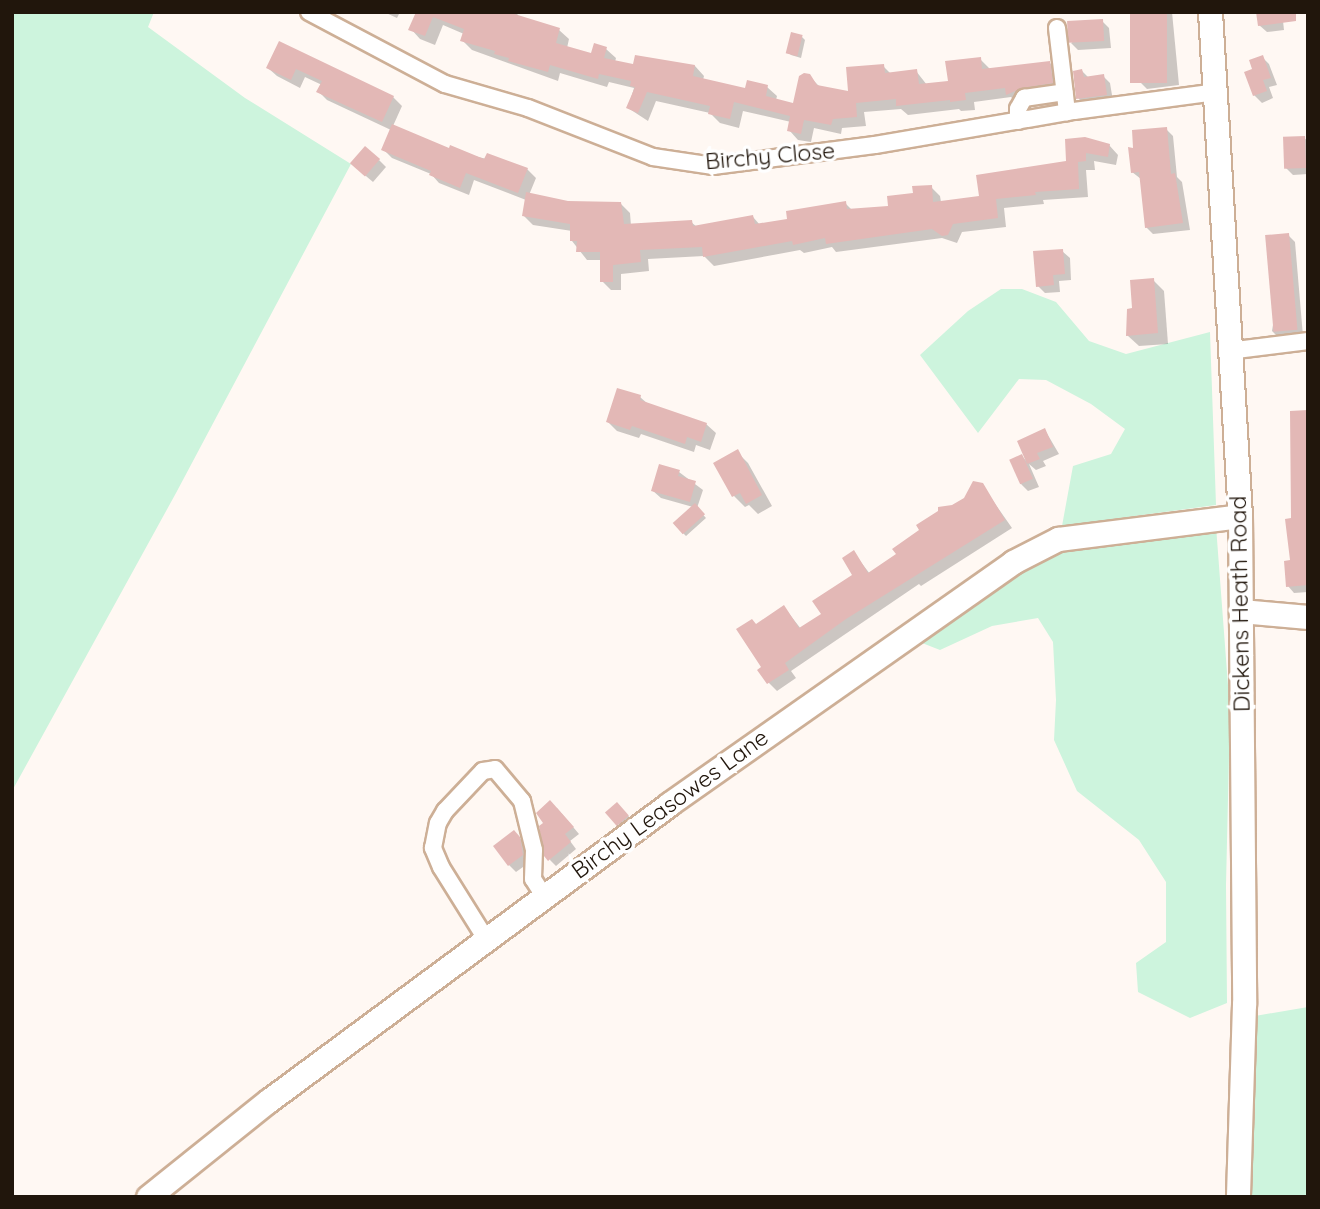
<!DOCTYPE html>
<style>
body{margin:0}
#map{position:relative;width:1320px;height:1209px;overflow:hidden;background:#fff8f3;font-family:Quicksand,sans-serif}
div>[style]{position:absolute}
.green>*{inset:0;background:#cdf4dd}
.shadow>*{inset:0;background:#0003;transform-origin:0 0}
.building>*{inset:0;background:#e3b8b6;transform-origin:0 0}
.roads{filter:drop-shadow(2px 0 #cdaf96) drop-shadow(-2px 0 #cdaf96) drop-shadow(0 2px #cdaf96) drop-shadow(0 -2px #cdaf96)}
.street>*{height:16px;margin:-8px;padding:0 8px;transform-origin:8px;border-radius:8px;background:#fff}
.secondary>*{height:23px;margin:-11.5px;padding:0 11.5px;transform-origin:11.5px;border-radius:11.5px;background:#fff}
span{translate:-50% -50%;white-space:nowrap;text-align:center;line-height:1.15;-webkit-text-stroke:7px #fff;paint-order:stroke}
.street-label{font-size:23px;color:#21160c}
.frame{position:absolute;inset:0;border:14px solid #21160c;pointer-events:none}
</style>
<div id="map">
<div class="green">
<div style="clip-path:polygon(12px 12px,154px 12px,148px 27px,245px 98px,351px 164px,176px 493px,12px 791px)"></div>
<div style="clip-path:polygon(1001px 289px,1022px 289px,1056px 302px,1089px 341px,1126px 354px,1210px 332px,1216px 505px,1062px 526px,1073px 466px,1111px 454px,1125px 429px,1091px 404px,1046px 380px,1019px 379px,978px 433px,920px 355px,968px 311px)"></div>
<div style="clip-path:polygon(1216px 526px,1230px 712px,1226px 885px,1227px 1003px,1190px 1018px,1138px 992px,1136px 963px,1166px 942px,1166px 882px,1139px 840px,1077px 791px,1054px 740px,1056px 700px,1053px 642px,1038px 618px,992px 626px,940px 650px,917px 641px,1048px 550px)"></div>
<div style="clip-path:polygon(1308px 1007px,1308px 1197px,1249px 1197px,1255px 1016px)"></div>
</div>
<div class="shadow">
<div style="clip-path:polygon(384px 12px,400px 12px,397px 18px)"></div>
<div style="clip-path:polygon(417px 12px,517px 12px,518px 17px,559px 30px,569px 39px,567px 48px,593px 55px,606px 49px,616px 58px,615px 62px,634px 66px,695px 66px,704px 76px,703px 80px,746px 90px,767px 87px,777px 96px,776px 100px,794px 105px,809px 76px,820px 87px,850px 94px,883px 66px,891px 74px,916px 71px,927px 85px,950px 82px,980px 59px,991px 70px,1050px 63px,1059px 73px,1062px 92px,1017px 103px,1011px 97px,974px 102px,975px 110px,961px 111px,959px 109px,908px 115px,901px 109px,864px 112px,866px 126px,842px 128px,841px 134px,814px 128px,811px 142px,798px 140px,789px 130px,791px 122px,743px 111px,739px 128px,720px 123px,710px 113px,656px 101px,648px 121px,628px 108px,634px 88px,609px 82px,607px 87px,560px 73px,558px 81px,472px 50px,462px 40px,464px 34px,443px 25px,435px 45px,420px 39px,411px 29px)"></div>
<div style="clip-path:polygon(1132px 12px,1172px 12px,1179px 85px,1147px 89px,1140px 82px)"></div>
<div style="clip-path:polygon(1282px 12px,1284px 30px,1267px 32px,1259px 25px)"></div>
<div style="clip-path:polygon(1102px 21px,1109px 28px,1111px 48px,1078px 50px,1071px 43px)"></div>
<div style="clip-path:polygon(802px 37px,805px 40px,801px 58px,791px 55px,788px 52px)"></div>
<div style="clip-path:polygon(280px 43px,393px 97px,402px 106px,393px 126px,450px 150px,527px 169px,536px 178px,529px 195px,568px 203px,621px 204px,630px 213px,631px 226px,691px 222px,697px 227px,753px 217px,760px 225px,789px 220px,845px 203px,853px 211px,890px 208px,931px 187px,940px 196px,941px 202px,981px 197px,1068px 162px,1067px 140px,1109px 145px,1118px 155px,1116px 165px,1094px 161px,1095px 170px,1086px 170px,1088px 197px,1043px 200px,1044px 204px,1004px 208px,1006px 227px,962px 232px,957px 243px,942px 238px,836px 252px,832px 247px,804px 253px,800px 250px,714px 266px,704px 256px,648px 259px,649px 271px,621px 274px,621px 290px,611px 290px,602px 281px,601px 260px,587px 260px,572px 241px,572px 231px,533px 225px,524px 216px,526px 200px,474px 180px,469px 195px,439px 183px,431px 174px,392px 158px,383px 149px,391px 130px,327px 100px,319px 92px,322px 85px,305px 77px,300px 88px,277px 76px,268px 68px)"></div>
<div style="clip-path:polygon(1262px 57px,1269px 64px,1277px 85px,1269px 87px,1273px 98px,1262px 103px,1254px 95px,1255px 70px)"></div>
<div style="clip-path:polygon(1082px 71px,1089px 78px,1103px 76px,1110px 83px,1113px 101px,1085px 105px,1078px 98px)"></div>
<div style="clip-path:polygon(1166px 129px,1173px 136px,1177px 177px,1182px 182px,1190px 230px,1153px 234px,1146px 227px,1141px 179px,1132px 172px)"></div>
<div style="clip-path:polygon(1304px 138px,1308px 141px,1308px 174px,1293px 175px,1286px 168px)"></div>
<div style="clip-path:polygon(379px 160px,386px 167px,373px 182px,360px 171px)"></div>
<div style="clip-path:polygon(1288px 235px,1295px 242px,1303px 336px,1279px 338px,1272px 331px)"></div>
<div style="clip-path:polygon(1062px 251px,1070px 258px,1071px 280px,1059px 281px,1060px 292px,1045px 293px,1038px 286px)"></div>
<div style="clip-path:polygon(1153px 280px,1164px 291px,1168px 344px,1139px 346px,1127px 335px,1134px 310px)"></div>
<div style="clip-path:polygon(640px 397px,648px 404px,706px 424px,716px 433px,710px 450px,696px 445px,694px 452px,641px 434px,639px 438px,617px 431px,608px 422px)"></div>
<div style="clip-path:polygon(1308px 412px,1308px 592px,1294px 593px,1288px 586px,1293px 520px)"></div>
<div style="clip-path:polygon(1045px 430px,1059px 454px,1043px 461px,1046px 466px,1036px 470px,1029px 464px,1039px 487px,1028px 491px,1021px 484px,1022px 456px,1028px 463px)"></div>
<div style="clip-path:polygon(737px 452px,748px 463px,772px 506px,758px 514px,749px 505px,745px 507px,734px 496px)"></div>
<div style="clip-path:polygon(679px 472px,703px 490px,697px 508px,706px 518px,686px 536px,674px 524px,693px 507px,661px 498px,653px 491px)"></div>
<div style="clip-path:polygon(982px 485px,1012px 528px,921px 586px,919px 584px,791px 671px,796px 678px,777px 691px,769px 683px,760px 670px,764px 667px,757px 626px,784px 607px,801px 629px,823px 614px,855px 575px,854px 553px,870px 574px,898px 555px)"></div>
<div style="left:617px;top:804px;width:21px;height:13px;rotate:47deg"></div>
<div style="clip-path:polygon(557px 808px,579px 834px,570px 841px,576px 849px,556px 866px,550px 860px)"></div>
<div style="clip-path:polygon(514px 832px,527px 846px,530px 862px,516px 872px,509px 865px)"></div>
</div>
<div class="building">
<div style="clip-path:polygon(416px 12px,508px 12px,560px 28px,556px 43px,591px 53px,594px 43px,607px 47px,604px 58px,633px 64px,635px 55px,695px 65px,693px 76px,745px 88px,747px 80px,768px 85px,766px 96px,793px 103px,799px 76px,804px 73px,810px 74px,817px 85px,848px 91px,846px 67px,884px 64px,885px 73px,917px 69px,919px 84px,948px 81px,945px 61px,981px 57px,982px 69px,1050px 61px,1053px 83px,1022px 88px,1006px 95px,1005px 88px,965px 93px,966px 100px,950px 102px,950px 100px,896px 106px,896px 99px,856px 103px,857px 117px,833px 119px,831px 125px,804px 120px,801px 134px,787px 131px,790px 116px,734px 102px,730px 119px,708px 114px,710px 106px,647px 92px,638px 113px,626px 108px,635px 87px,630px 86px,631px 81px,599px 74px,598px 79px,550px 65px,548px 72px,508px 61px,509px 58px,494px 54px,495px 51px,460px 41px,464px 29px,433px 17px,425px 36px,408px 30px)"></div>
<div style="left:1130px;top:12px;width:37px;height:71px"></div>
<div style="clip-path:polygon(1256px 12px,1296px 12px,1296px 21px,1258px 26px)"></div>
<div style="left:1103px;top:19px;width:22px;height:36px;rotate:87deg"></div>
<div style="left:791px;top:32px;width:12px;height:22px;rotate:14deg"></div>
<div style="clip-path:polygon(279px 41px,394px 96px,382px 122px,316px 92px,322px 81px,296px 69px,291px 80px,266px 68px)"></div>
<div style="clip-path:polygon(1263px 55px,1271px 78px,1263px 80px,1267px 91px,1253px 96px,1244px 72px,1252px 69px,1249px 60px)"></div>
<div style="clip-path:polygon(1082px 69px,1084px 77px,1104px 74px,1107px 95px,1076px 99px,1073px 71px)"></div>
<div style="clip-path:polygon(392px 124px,449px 148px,450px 145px,484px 159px,487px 153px,528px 168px,518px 193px,466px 173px,460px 188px,429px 175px,431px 171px,381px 150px)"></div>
<div style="clip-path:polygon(1167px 127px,1171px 174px,1175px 173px,1183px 223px,1145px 228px,1139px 172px,1131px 173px,1128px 147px,1133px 148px,1132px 130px)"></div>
<div style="left:1305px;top:136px;width:32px;height:22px;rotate:88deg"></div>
<div style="clip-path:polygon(1085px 137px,1110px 144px,1108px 157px,1086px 153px,1086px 161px,1078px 162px,1079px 189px,1035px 192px,1036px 195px,996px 199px,998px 218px,953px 224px,948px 235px,942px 236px,932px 229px,826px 244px,825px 238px,793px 245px,792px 241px,703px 257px,702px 247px,640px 250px,641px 262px,613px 265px,613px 282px,600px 282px,600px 252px,576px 252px,577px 241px,570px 241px,570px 224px,522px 216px,526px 192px,568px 201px,621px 202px,624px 224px,692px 220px,693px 226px,753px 215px,755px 224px,787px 219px,786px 211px,846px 201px,847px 209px,888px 206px,887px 196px,913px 193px,912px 186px,932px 185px,933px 202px,979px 196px,976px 175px,1066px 161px,1065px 139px)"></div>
<div style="left:365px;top:146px;width:20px;height:23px;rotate:41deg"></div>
<div style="left:1289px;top:233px;width:97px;height:24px;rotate:85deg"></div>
<div style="clip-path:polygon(1063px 249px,1065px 274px,1053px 275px,1054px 285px,1036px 287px,1033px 251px)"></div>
<div style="clip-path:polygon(1154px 278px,1158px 333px,1126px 336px,1127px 309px,1132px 308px,1130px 280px)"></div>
<div style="clip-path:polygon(617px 388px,641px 395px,640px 400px,707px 423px,701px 442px,687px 437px,685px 444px,632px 426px,630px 430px,606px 422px)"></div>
<div style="clip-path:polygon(1308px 410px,1308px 585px,1286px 587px,1284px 561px,1290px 560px,1285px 519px,1291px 518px,1290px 411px)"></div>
<div style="clip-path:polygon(1045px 428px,1053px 447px,1037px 453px,1040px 459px,1027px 464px,1017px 441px)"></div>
<div style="clip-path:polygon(738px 449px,762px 495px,746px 504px,740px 493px,732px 497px,713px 463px)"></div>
<div style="left:1022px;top:454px;width:27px;height:14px;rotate:66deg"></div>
<div style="clip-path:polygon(659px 464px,680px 470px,678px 476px,696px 481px,690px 502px,651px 491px)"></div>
<div style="clip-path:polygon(973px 481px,983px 483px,1005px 520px,846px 619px,785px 663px,789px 670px,767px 684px,757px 670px,761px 667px,736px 629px,752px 619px,756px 624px,784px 605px,799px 628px,821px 614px,812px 601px,852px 575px,842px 558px,854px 550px,868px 573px,896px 554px,892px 549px,919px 530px,916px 525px,938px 511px,938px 507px,952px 505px,964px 498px)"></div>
<div style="left:695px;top:503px;width:15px;height:30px;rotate:48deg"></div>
<div style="clip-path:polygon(550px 800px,574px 827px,565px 834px,571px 842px,548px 861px,544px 856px,539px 826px,543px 823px,536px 813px)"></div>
<div style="left:617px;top:802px;width:18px;height:16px;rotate:49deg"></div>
<div style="clip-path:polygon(514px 830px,520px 837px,523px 855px,508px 866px,493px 846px)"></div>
</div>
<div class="roads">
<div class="street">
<div style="left:309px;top:12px;width:154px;rotate:27.9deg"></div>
<div style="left:445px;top:84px;width:86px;rotate:16.1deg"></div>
<div style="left:528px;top:108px;width:134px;rotate:21.4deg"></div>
<div style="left:653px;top:157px;width:61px;rotate:8.5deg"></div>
<div style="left:713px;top:166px;width:163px;rotate:-7.4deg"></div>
<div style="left:875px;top:145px;width:202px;rotate:-9.7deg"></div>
<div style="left:1074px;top:111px;width:143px;rotate:-7.6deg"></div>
<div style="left:1057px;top:28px;width:85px;rotate:83.2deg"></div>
<div style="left:1018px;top:121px;width:12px;rotate:-90deg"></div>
<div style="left:1018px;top:109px;width:13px;rotate:-61deg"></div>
<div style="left:1024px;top:98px;width:41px;rotate:-8.3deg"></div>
<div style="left:1228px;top:351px;width:81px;rotate:-7.1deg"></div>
<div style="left:486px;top:939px;width:85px;rotate:-122deg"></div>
<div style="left:441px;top:867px;width:21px;rotate:-113deg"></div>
<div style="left:433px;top:848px;width:25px;rotate:-79deg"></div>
<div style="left:438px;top:823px;width:14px;rotate:-60deg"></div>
<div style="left:445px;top:811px;width:55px;rotate:-46.5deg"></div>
<div style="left:483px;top:771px;width:12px;rotate:-9deg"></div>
<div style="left:495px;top:769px;width:42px;rotate:49.8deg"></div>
<div style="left:522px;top:801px;width:50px;rotate:76.2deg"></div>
<div style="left:534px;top:850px;width:29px;rotate:92deg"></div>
<div style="left:533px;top:879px;width:20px;rotate:57deg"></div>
</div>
<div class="secondary">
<div style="left:1210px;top:12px;width:505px;rotate:86.59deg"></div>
<div style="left:1240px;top:516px;width:488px;rotate:89.5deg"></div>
<div style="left:1244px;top:1004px;width:193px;rotate:91.8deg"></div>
<div style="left:1241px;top:611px;width:67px;rotate:5.1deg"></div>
<div style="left:148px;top:1197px;width:154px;rotate:-38.7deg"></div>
<div style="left:268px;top:1101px;width:499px;rotate:-36.5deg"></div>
<div style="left:669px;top:804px;width:421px;rotate:-35.1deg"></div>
<div style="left:1013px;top:562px;width:51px;rotate:-27.1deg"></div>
<div style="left:1058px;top:539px;width:183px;rotate:-7.2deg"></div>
</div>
</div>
<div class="street-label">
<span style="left:770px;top:156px;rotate:-5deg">Birchy Close</span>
<span style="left:1240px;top:604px;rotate:-91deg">Dickens Heath Road</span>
<span style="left:670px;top:804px;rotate:-36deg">Birchy Leasowes Lane</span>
</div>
<div class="frame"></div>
</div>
